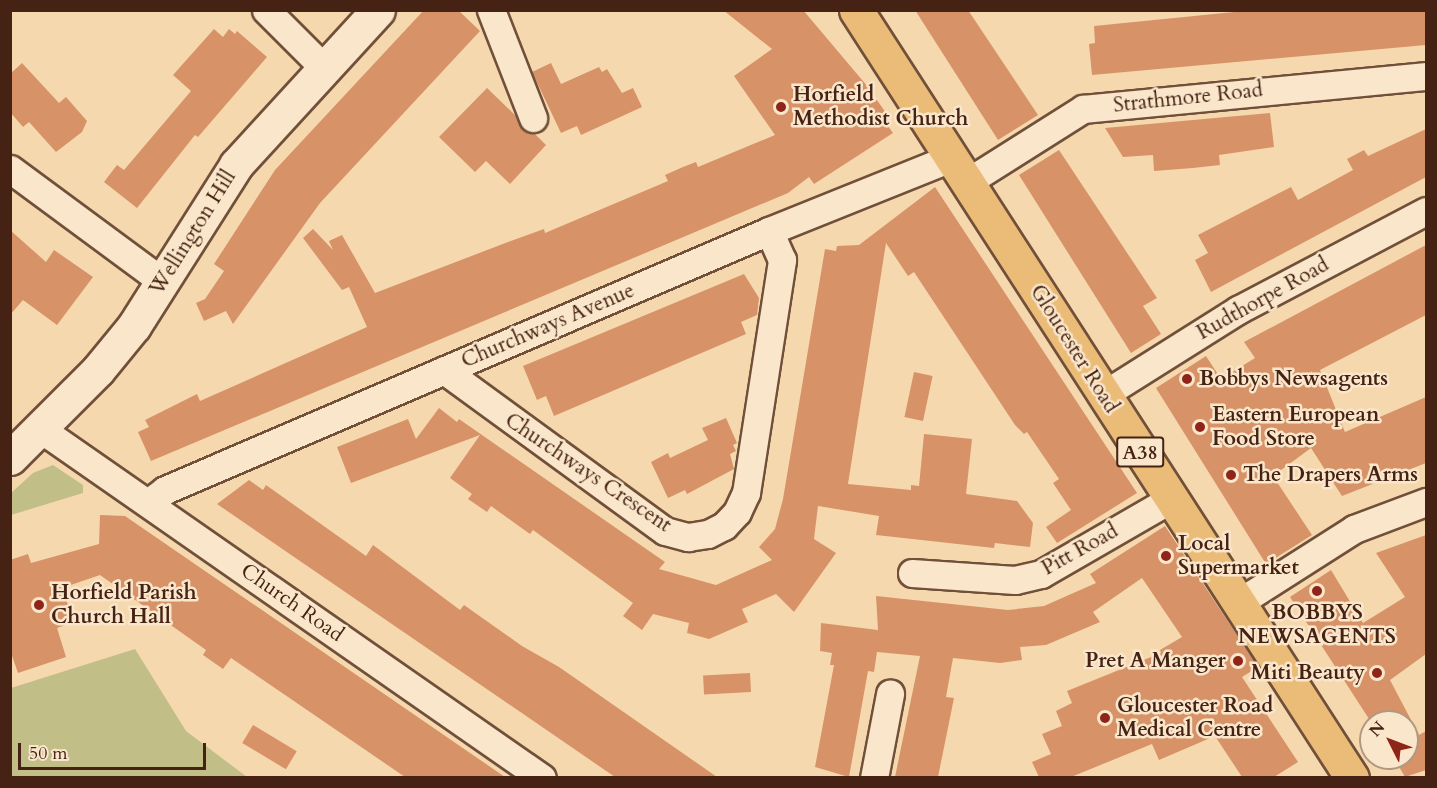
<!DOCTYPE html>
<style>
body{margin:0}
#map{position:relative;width:1437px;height:788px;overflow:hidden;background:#f6d8af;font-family:Cardo,serif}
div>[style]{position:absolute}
.green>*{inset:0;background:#c1be87}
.building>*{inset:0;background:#d79367;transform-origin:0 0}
.roads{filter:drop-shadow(2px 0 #71503a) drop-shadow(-2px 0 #71503a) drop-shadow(0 2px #71503a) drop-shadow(0 -2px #71503a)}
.minor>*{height:27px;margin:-13.5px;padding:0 13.5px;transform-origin:13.5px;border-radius:13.5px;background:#f9e6cb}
.tertiary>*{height:33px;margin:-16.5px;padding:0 16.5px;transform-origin:16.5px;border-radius:16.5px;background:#f9e6cb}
.primary>*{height:33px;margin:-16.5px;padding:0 16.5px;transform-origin:16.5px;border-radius:16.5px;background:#ebbc78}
.dots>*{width:16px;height:16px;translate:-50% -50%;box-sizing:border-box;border:3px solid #f9e6cb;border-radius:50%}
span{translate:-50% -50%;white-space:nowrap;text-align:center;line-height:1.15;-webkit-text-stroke:5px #f9e6cb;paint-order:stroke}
.shield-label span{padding:2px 4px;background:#f9e6cb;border:2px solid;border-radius:4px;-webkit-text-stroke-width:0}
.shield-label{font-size:20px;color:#452213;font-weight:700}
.poi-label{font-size:21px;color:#452213;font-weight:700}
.left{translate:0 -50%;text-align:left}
.right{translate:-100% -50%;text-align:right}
.street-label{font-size:21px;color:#452213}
.frame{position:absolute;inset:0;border:12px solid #452213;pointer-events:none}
.north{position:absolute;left:1359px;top:710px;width:60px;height:60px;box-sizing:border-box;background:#f9e6cb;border:2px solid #b19881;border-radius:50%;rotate:312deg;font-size:16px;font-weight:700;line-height:24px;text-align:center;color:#452213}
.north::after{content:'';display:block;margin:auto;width:21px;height:27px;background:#8f2418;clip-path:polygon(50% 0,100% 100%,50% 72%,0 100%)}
.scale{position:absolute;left:18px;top:743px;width:188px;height:27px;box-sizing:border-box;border:3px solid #452213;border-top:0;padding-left:8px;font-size:18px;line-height:21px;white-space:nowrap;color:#452213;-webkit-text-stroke:4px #f9e6cb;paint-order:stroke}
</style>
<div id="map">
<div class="green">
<div style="clip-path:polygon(53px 465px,83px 485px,83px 493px,11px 515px,11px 493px,33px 473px)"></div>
<div style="clip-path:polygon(135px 649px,186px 731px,247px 777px,11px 777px,11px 688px)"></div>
</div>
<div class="building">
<div style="clip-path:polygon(424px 10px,458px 10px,480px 31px,320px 203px,233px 324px,226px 311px,204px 321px,196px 303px,205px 299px,224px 271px,214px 264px,275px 170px)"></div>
<div style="clip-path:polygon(723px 10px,803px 10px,868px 87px,888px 116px,883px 119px,893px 133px,814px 184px,809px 177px,788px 193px,151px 461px,138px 432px,149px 427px,145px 420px,197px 394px,200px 401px,367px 327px,349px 287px,342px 290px,303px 238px,313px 229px,333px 250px,329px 241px,342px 235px,375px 293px,508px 242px,544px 229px,545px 233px,668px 181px,665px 175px,683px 167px,696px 162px,698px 167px,775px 135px,734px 76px,772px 49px)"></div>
<div style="clip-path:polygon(915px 10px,968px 10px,1038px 115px,998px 140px)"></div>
<div style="clip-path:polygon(1254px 10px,1426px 10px,1426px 45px,1092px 75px,1089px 44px,1095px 43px,1094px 26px)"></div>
<div style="clip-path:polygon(214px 29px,223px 37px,229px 29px,235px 34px,237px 31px,267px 57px,198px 137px,195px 135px,137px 208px,104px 182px,117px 165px,124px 170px,191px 91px,173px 75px)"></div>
<div style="clip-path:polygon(22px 63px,59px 103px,66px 97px,87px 121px,82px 132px,56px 152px,29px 122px,23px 127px,10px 112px,10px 74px)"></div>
<div style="clip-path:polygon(551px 63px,561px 84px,599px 67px,602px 72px,607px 69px,622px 93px,633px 88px,642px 107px,581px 135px,577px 126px,561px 133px,532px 72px)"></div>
<div style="clip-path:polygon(487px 88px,515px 115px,523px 130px,534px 133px,546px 145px,510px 184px,486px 161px,475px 172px,439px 137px)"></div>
<div style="clip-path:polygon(1270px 113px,1274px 147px,1219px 155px,1220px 165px,1193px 168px,1154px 171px,1153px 155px,1123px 157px,1105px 128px)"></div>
<div style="clip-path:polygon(1426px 129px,1426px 177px,1211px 292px,1195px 260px,1208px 253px,1198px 235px,1291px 187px,1298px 200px,1353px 170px,1347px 159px,1364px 150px,1368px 156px)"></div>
<div style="clip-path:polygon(1059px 150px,1157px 298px,1143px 306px,1161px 334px,1131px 353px,1019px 175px)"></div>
<div style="clip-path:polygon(935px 187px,1137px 493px,1057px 543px,1046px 527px,1071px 510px,1053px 483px,1059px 479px,1027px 432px,1024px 434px,1015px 425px,914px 272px,908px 276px,886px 243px,848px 484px,911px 490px,911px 485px,919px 486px,924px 434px,972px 439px,966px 494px,1017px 501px,1033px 523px,1030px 547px,995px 543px,994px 548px,876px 535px,879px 516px,818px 506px,814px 539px,836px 553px,794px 612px,776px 594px,742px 609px,748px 622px,709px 639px,687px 633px,689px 623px,653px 614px,642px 630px,623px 616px,633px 603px,533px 530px,530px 534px,491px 506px,487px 512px,468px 499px,472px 494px,450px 478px,480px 435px,351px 483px,337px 447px,408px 419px,416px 439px,439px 408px,457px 422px,459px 419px,665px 562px,659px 569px,716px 585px,772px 560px,759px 547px,775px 529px,783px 499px,825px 249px,836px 251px,837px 246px,859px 245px)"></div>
<div style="clip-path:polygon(10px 230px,46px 262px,54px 250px,93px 277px,57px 325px,23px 300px,10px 315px)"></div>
<div style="clip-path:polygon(1426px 245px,1426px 315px,1320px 370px,1345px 432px,1426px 397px,1426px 463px,1342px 496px,1311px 448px,1273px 476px,1312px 535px,1266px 564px,1156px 388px,1206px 356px,1221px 379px,1255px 358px,1244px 342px)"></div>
<div style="clip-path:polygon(744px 274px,759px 298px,757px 315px,741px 322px,746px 334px,554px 416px,546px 396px,537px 400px,523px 366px)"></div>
<div style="left:914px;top:372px;width:19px;height:46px;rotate:12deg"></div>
<div style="clip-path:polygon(726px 418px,737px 443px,733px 445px,736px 451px,730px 454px,734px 469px,687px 494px,685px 490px,668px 498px,651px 462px,668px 453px,670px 458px,708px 440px,702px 428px)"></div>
<div style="clip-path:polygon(249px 480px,263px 490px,266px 485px,366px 556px,373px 545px,460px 610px,464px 605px,522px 646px,559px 667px,717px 777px,615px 777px,217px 504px)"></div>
<div style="clip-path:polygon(100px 515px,125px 516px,505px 777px,405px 777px,231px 658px,223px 669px,203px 655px,206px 650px,100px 575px,62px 588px,74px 622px,57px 628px,66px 657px,18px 673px,10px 650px,10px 560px,28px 554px,31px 563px,99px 544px)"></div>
<div style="clip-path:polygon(1165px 526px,1258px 667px,1242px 677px,1298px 762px,1274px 777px,1242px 777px,1215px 736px,1159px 760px,1152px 744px,1071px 777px,1039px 777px,1032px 762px,1051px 754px,1042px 734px,1062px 726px,1056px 711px,1072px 703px,1067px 691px,1161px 653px,1160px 650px,1182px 637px,1142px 578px,1093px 612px,1100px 622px,1046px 645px,1020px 647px,1022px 660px,1000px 663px,953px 658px,946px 697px,954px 698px,938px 777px,895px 777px,920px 656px,877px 652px,874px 672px,868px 671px,849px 777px,815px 767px,834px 665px,830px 665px,832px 653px,820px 651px,821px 623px,878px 630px,876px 596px,1008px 610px,1044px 606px,1096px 583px,1090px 574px)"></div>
<div style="clip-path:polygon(1426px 535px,1426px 654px,1390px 680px,1419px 735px,1426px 731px,1426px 770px,1405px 777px,1394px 758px,1407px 758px,1407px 722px,1371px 722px,1290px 597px,1331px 570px,1363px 623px,1405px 597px,1376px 553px)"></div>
<div style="left:750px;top:673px;width:19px;height:47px;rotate:87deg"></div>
<div style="left:253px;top:725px;width:51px;height:21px;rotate:31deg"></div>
</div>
<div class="roads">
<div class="minor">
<div style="left:266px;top:10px;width:82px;rotate:45deg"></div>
<div style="left:491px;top:10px;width:116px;rotate:68.7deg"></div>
<div style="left:10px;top:169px;width:190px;rotate:36.4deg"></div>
<div style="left:969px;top:181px;width:135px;rotate:-32.3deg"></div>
<div style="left:1083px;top:109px;width:345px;rotate:-5.5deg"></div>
<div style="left:444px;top:370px;width:273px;rotate:36.1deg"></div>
<div style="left:665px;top:531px;width:24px;rotate:15deg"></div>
<div style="left:688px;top:537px;width:20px;rotate:-9deg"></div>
<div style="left:708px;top:534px;width:18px;rotate:-27deg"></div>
<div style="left:724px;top:526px;width:19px;rotate:-47deg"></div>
<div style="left:737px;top:512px;width:21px;rotate:-65deg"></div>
<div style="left:746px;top:493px;width:236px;rotate:-81.2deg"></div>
<div style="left:782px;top:260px;width:32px;rotate:-114deg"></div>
<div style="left:1103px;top:395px;width:160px;rotate:-32.2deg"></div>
<div style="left:1238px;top:310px;width:212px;rotate:-27.8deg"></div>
<div style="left:42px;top:430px;width:609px;rotate:34.84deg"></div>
<div style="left:148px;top:503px;width:21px;rotate:-37deg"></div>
<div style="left:165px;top:490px;width:657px;rotate:-23.21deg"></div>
<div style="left:769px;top:231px;width:198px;rotate:-21.9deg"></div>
<div style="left:912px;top:573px;width:103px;rotate:3.9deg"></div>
<div style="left:1015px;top:580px;width:27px;rotate:-13deg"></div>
<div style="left:1041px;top:574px;width:150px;rotate:-30deg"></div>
<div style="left:1238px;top:603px;width:138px;rotate:-32.5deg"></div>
<div style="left:1354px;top:529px;width:77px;rotate:-20.6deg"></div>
<div style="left:874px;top:778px;width:86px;rotate:-79.2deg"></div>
</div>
<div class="tertiary">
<div style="left:10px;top:458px;width:124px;rotate:-45deg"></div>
<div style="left:98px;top:370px;width:57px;rotate:-50.7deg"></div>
<div style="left:134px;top:326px;width:191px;rotate:-57.6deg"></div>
<div style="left:236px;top:165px;width:210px;rotate:-47.5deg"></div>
</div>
<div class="primary">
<div style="left:856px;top:10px;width:914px;rotate:57.14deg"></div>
</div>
</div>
<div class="dots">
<div style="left:781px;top:107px;background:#8f2418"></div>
<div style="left:1187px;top:379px;background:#8f2418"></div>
<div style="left:1200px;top:427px;background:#8f2418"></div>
<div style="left:1231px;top:475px;background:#8f2418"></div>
<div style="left:1166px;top:556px;background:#8f2418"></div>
<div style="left:1317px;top:591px;background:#8f2418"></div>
<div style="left:39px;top:605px;background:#8f2418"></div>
<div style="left:1238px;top:661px;background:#8f2418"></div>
<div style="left:1377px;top:673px;background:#8f2418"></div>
<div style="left:1105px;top:718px;background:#8f2418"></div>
</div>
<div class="shield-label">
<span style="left:1140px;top:452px">A38</span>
</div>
<div class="poi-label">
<span class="left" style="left:793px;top:107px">Horfield<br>Methodist Church</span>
<span class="left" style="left:1199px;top:379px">Bobbys Newsagents</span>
<span class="left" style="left:1212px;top:427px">Eastern European<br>Food Store</span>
<span class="left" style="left:1243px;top:475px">The Drapers Arms</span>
<span class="left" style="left:1178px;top:556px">Local<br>Supermarket</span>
<span class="left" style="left:51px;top:605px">Horfield Parish<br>Church Hall</span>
<span style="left:1317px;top:625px">BOBBYS<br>NEWSAGENTS</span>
<span class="right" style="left:1226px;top:661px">Pret A Manger</span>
<span class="right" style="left:1365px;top:673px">Miti Beauty</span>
<span class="left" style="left:1117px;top:718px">Gloucester Road<br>Medical Centre</span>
</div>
<div class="street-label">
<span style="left:1188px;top:98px;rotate:-6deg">Strathmore Road</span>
<span style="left:193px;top:233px;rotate:-58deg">Wellington Hill</span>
<span style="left:1263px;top:299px;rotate:-29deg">Rudthorpe Road</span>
<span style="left:548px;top:326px;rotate:-23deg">Churchways Avenue</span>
<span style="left:1074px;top:349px;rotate:58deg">Gloucester Road</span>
<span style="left:588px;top:473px;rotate:34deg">Churchways Crescent</span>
<span style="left:1080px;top:550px;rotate:-29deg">Pitt Road</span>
<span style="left:292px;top:603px;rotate:35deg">Church Road</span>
</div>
<div class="frame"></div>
<div class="north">N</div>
<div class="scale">50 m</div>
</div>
